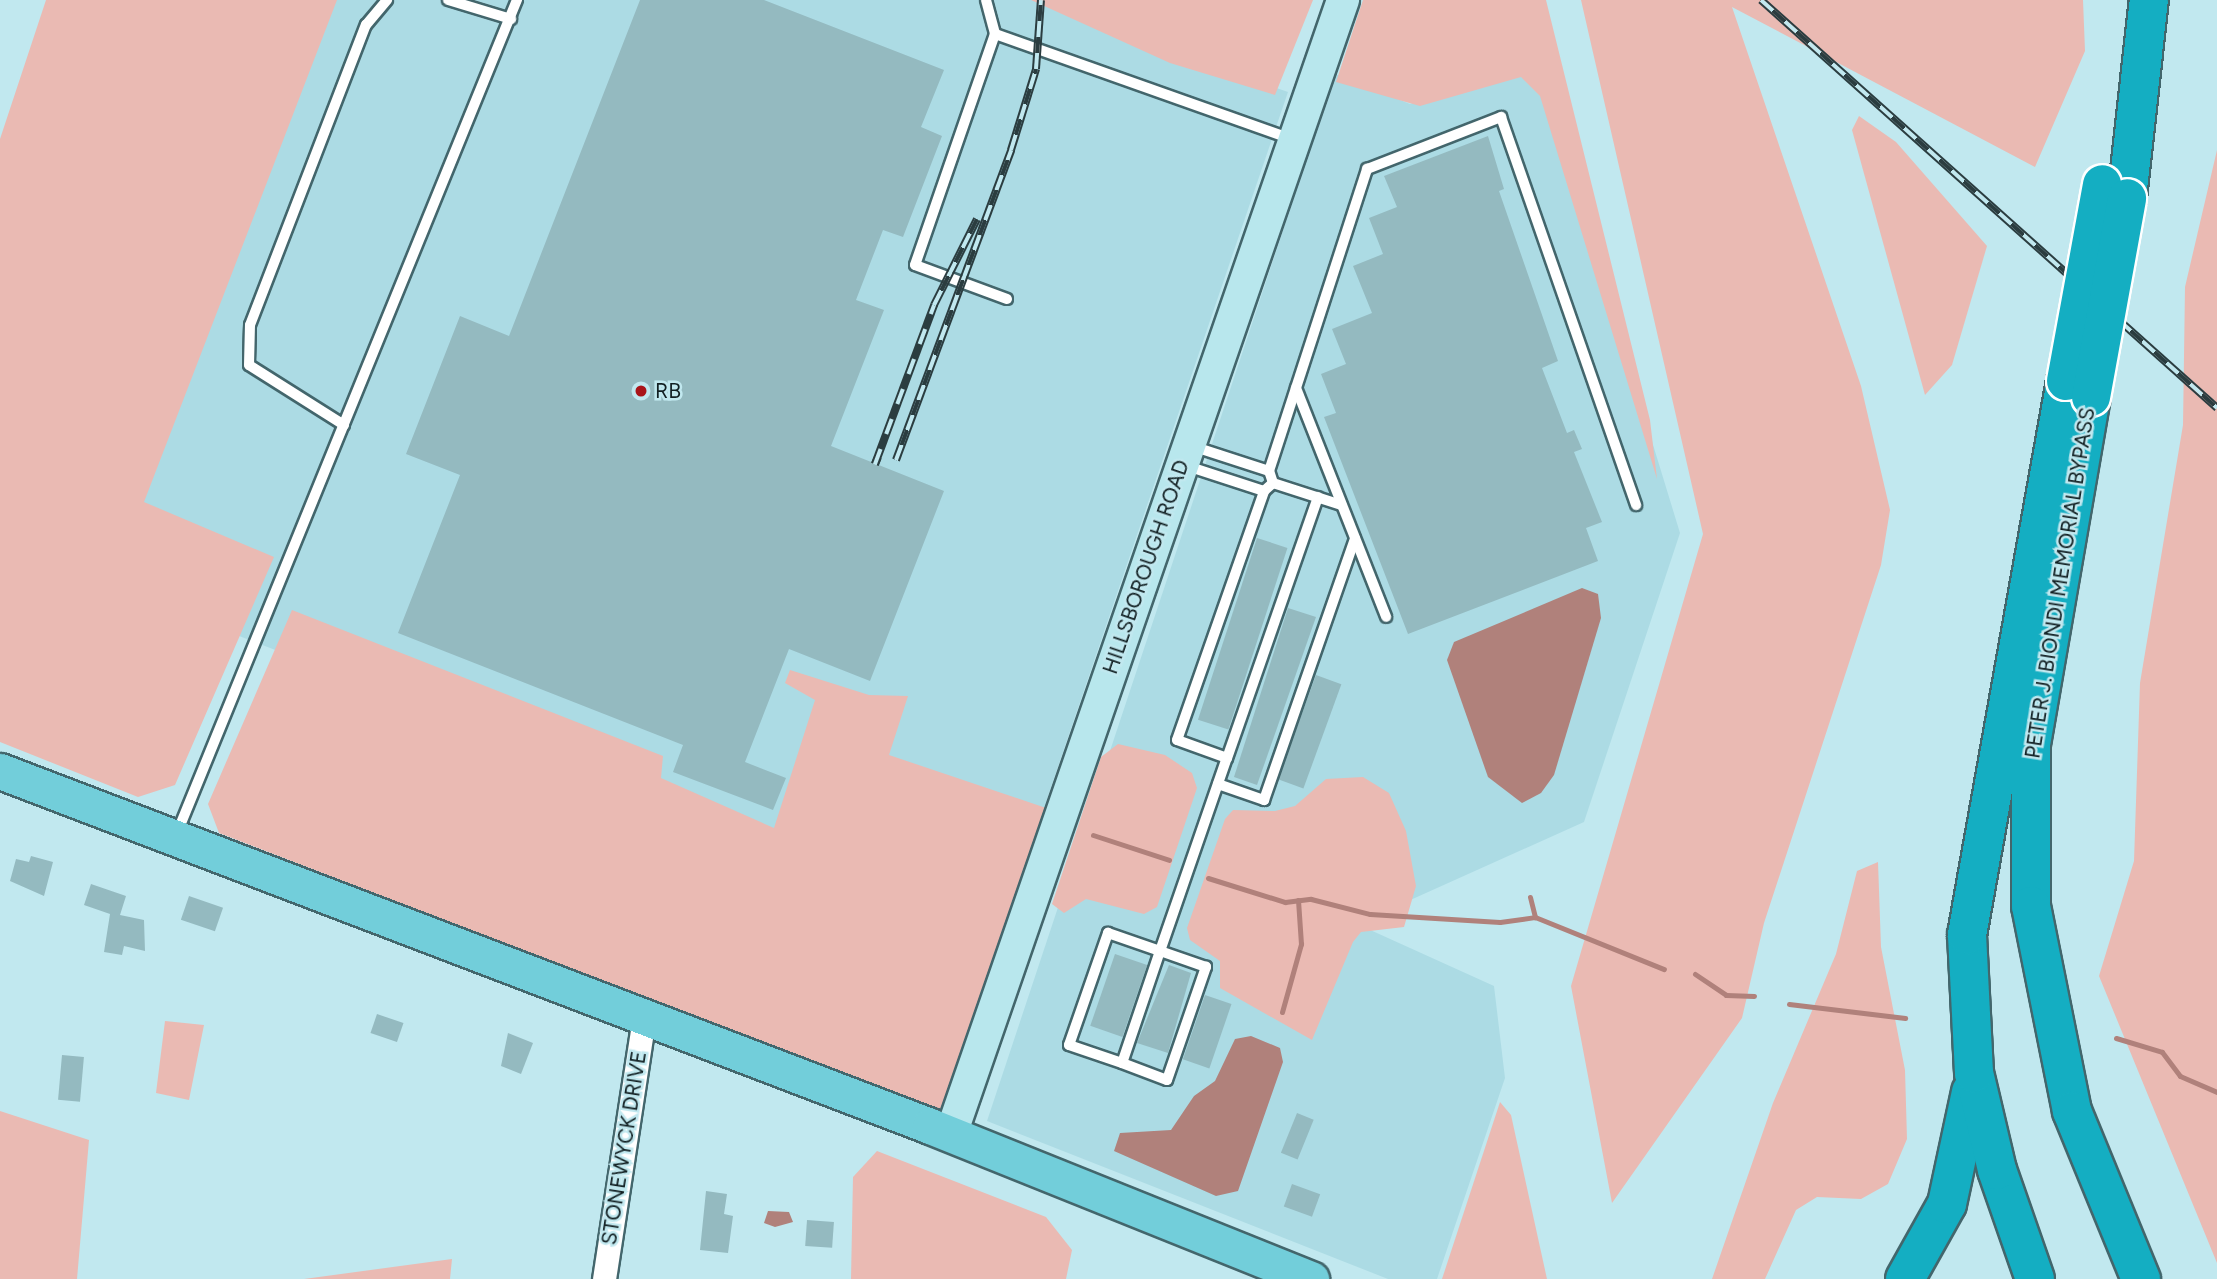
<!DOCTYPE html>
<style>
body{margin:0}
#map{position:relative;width:2217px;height:1279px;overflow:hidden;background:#c1e8ef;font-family:Figtree,sans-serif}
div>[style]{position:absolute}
.built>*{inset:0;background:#acdbe4}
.green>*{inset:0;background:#eabab3}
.water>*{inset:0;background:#b0817b}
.stream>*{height:5px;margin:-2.5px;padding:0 2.5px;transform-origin:2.5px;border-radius:2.5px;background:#b0817b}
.building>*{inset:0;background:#94bac0;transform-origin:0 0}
.roads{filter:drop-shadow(2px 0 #43666c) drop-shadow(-2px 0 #43666c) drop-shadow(0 2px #43666c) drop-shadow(0 -2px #43666c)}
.lane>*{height:10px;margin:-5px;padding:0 5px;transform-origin:5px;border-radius:5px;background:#fff}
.street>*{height:23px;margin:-11.5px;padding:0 11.5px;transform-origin:11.5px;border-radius:11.5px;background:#fff}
.secondary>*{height:32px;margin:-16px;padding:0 16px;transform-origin:16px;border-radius:16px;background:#b8e7ed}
.primary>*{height:35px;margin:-17.5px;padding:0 17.5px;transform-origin:17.5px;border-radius:17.5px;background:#72ceda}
.highway>*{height:38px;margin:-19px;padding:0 19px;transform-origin:19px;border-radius:19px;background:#14aec2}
.rail>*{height:8px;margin-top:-4px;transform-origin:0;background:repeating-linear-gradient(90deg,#c1e8ef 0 16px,#2b3d40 0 32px);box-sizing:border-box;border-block:2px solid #2b3d40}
.bridges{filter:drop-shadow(2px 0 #fff) drop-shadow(-2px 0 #fff) drop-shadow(0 2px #fff) drop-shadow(0 -2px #fff)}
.highway-bridge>*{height:38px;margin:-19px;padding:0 19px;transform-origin:19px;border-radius:19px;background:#14aec2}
.dots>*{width:19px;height:19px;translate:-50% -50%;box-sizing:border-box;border:4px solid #c1e8ef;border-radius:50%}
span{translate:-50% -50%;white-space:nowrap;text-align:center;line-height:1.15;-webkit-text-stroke:5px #c1e8ef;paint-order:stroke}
.poi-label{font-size:21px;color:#122023}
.left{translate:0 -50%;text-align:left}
.street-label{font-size:21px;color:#122023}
</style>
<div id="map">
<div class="built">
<div style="clip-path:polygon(303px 0,1059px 0,1067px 14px,1288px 92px,1002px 931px,89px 578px)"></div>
<div style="clip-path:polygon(1536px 62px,1680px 533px,1584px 822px,1357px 924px,1494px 986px,1505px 1078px,1437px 1279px,1388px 1279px,987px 1121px,1335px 74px,1410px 104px)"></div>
</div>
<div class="green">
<div style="clip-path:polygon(46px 0,337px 0,144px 502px,274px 557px,175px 785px,138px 797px,0 742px,0 139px)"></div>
<div style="clip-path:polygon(1031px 0,1313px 0,1275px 95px,1170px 63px)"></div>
<div style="clip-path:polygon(1363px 0,1546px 0,1650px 420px,1657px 479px,1540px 96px,1521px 77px,1420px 106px,1336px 82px)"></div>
<div style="clip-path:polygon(1581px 0,2083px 0,2085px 51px,2035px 167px,1732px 7px,1861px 386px,1890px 510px,1881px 565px,1764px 923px,1742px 1018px,1612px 1203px,1571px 986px,1703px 534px)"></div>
<div style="clip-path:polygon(1859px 116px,1896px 142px,1987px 246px,1952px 365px,1925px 395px,1852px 130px)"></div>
<div style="clip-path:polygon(2217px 150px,2217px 1263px,2099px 976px,2134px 861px,2140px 683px,2183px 425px,2185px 287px)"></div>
<div style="clip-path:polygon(292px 610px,663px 756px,661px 778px,774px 828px,815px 700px,785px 683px,790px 670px,869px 695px,908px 696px,889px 755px,1049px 809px,944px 1113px,219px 833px,208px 804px)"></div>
<div style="clip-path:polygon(1118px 744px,1165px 755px,1192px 773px,1197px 788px,1157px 907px,1144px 914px,1086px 899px,1064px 913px,1052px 904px,1101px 757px)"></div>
<div style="clip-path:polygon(1363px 777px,1389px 793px,1406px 831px,1416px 886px,1404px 927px,1361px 932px,1353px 942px,1312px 1040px,1220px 988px,1220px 961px,1190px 940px,1187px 928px,1225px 819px,1233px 810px,1275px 811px,1295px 806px,1326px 779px)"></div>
<div style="clip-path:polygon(1878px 862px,1881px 947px,1905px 1070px,1907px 1139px,1888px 1184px,1861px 1199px,1817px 1197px,1796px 1210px,1765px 1279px,1712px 1279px,1773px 1103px,1836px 954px,1857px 871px)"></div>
<div style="clip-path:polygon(165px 1021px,204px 1025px,189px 1100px,156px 1093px)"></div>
<div style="clip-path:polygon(1500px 1102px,1511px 1115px,1547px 1279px,1442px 1279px)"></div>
<div style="clip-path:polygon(0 1111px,89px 1140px,77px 1279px,0 1279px)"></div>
<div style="clip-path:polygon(877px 1151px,1046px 1217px,1072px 1250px,1066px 1279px,851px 1279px,853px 1177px)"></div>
<div style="clip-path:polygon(452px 1259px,450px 1279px,304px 1279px)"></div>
</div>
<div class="water">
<div style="clip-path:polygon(1582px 588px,1598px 594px,1601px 618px,1554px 775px,1541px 793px,1522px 803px,1488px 777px,1447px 660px,1454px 642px)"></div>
<div style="clip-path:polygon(1251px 1036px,1280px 1048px,1283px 1062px,1238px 1191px,1216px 1196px,1114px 1151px,1120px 1133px,1171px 1130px,1194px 1096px,1215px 1081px,1235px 1039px)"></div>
<div style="clip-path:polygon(768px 1211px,789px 1212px,793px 1222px,775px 1227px,764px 1223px)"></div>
</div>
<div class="stream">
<div style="left:1093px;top:835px;width:80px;rotate:18.2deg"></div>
<div style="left:1208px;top:878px;width:81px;rotate:17.3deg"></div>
<div style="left:1285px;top:902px;width:26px;rotate:-7deg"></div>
<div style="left:1311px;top:899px;width:61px;rotate:14.3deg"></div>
<div style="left:1370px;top:914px;width:130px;rotate:3.5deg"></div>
<div style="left:1500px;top:922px;width:35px;rotate:-8deg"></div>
<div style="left:1535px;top:917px;width:139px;rotate:22deg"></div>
<div style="left:1530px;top:897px;width:21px;rotate:76deg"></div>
<div style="left:1695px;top:974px;width:37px;rotate:34deg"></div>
<div style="left:1726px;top:995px;width:28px;rotate:2deg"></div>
<div style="left:1789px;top:1004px;width:117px;rotate:6.9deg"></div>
<div style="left:1282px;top:1012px;width:71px;rotate:-74.4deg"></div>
<div style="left:1301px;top:944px;width:44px;rotate:-93.9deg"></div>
<div style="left:2116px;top:1038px;width:48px;rotate:16.9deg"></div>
<div style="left:2162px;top:1052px;width:30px;rotate:53deg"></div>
<div style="left:2180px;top:1076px;width:40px;rotate:23.4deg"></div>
</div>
<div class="building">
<div style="clip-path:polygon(640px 0,764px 0,944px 70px,921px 127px,942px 136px,903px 237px,883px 230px,856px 300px,884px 310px,831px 446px,944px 491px,870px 681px,789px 649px,745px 762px,786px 778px,773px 810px,673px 772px,683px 745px,398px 633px,460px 475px,406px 454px,460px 316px,509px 336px)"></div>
<div style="clip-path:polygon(1488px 136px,1504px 189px,1499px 191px,1558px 361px,1542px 368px,1567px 433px,1574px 430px,1582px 449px,1574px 452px,1602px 522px,1586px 528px,1598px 561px,1408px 634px,1324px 417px,1336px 413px,1321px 374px,1346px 364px,1332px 329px,1372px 313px,1353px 266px,1383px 254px,1369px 218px,1397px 207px,1384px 176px)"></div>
<div style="left:1257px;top:538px;width:32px;height:191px;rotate:18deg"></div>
<div style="clip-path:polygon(1288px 608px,1316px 617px,1257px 785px,1234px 777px)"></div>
<div style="left:1316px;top:675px;width:27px;height:111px;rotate:20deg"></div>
<div style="clip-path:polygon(31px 856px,53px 862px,44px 896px,10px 881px,16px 859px,29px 862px)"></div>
<div style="clip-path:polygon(91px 884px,126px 896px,120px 915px,144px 920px,145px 951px,124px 946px,122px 955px,104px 952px,110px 914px,84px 905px)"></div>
<div style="left:189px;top:896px;width:36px;height:25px;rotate:19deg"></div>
<div style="left:1115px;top:954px;width:34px;height:76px;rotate:19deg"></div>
<div style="clip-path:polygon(1169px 965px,1191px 973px,1168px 1053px,1137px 1043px)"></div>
<div style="left:1205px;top:995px;width:28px;height:68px;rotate:19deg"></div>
<div style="left:377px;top:1014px;width:28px;height:20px;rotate:19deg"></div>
<div style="clip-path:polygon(508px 1033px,533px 1043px,521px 1074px,501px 1066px)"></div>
<div style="left:62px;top:1055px;width:22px;height:45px;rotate:5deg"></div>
<div style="left:1297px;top:1113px;width:18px;height:43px;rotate:22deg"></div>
<div style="left:1292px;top:1184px;width:30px;height:24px;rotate:20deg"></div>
<div style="clip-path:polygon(706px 1191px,727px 1194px,724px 1214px,733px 1216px,728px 1253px,700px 1250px)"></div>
<div style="left:807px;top:1220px;width:27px;height:26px;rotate:4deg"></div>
</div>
<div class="roads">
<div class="lane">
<div style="left:448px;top:0;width:66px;rotate:16.8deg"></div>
<div style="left:986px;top:0;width:35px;rotate:75deg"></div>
<div style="left:1007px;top:299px;width:98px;rotate:-159.7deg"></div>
<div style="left:915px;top:265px;width:244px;rotate:-70.9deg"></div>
<div style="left:995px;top:34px;width:314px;rotate:19.5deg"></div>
<div style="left:1296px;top:388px;width:246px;rotate:68.5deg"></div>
<div style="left:344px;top:425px;width:112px;rotate:-147.7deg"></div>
<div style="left:249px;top:365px;width:40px;rotate:-88.6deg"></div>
<div style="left:250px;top:325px;width:322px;rotate:-68.9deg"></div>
<div style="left:366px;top:25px;width:33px;rotate:-50deg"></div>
<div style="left:1192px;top:446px;width:81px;rotate:18deg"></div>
<div style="left:1184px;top:465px;width:84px;rotate:18deg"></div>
<div style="left:1273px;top:483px;width:71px;rotate:17.9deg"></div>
<div style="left:1318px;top:497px;width:276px;rotate:109.2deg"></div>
<div style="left:1227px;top:758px;width:53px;rotate:-160.2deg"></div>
<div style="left:1177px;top:740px;width:264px;rotate:-70.7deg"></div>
<div style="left:1264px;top:491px;width:12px;rotate:-42deg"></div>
<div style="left:1273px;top:483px;width:13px;rotate:-108deg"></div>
<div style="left:1269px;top:471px;width:318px;rotate:-72deg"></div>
<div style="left:1367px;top:169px;width:144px;rotate:-21.2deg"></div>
<div style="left:1501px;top:117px;width:411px;rotate:70.8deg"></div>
<div style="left:1218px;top:784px;width:49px;rotate:19.2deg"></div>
<div style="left:1264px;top:800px;width:277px;rotate:-70.8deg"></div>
<div style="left:177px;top:833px;width:900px;rotate:-67.8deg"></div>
<div style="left:1108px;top:933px;width:55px;rotate:19.1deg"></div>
<div style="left:1160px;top:951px;width:118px;rotate:108.7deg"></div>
<div style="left:1122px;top:1063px;width:56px;rotate:-161.2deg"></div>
<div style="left:1069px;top:1045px;width:119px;rotate:-70.8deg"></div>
<div style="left:1122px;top:1063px;width:48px;rotate:20.7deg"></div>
<div style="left:1167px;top:1080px;width:120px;rotate:-71deg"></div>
<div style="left:1206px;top:967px;width:49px;rotate:-160.8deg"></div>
<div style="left:1160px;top:951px;width:204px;rotate:-70.9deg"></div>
</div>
<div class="street">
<div style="left:604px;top:1279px;width:265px;rotate:-81.3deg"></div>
</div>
<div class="secondary">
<div style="left:951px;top:1134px;width:1200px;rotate:-70.93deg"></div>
</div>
<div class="primary">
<div style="left:0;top:771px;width:995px;rotate:20.89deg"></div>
<div style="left:930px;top:1126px;width:411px;rotate:21.9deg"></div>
</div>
<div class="highway">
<div style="left:2127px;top:198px;width:199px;rotate:-83.7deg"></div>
<div style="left:2091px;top:397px;width:353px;rotate:99.8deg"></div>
<div style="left:2031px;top:745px;width:161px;rotate:90deg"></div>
<div style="left:2031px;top:906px;width:209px;rotate:78.7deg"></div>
<div style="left:2072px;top:1111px;width:182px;rotate:67.7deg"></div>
<div style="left:1905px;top:1279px;width:86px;rotate:-60.8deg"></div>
<div style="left:1947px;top:1204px;width:115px;rotate:-77.9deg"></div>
<div style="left:2035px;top:1279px;width:115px;rotate:-109.2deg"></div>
<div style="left:1997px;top:1170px;width:100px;rotate:-103.3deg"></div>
<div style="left:1974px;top:1073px;width:138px;rotate:-92.9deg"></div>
<div style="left:1967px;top:935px;width:563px;rotate:-79.87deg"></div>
</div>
</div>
<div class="rail">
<div style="left:1761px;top:0;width:612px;rotate:41.82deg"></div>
<div style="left:878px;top:457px;width:8px;rotate:113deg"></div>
<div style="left:875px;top:464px;width:170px;rotate:-69.6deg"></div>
<div style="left:934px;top:305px;width:96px;rotate:-63.4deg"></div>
<div style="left:896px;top:460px;width:331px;rotate:-69.6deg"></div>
<div style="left:1011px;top:150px;width:85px;rotate:-72.8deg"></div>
<div style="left:1036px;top:69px;width:69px;rotate:-85.9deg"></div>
</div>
<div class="bridges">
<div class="highway-bridge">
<div style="left:2066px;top:381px;width:200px;rotate:-79.6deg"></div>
<div style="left:2091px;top:397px;width:202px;rotate:-79.7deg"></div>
</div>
</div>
<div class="dots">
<div style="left:641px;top:391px;background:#a9151a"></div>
</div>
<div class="poi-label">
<span class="left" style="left:655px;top:391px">RB</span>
</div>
<div class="street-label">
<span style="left:1146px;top:567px;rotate:-71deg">HILLSBOROUGH ROAD</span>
<span style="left:2060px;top:583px;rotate:-81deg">PETER J. BIONDI MEMORIAL BYPASS</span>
<span style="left:624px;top:1148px;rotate:-81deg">STONEWYCK DRIVE</span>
</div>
</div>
